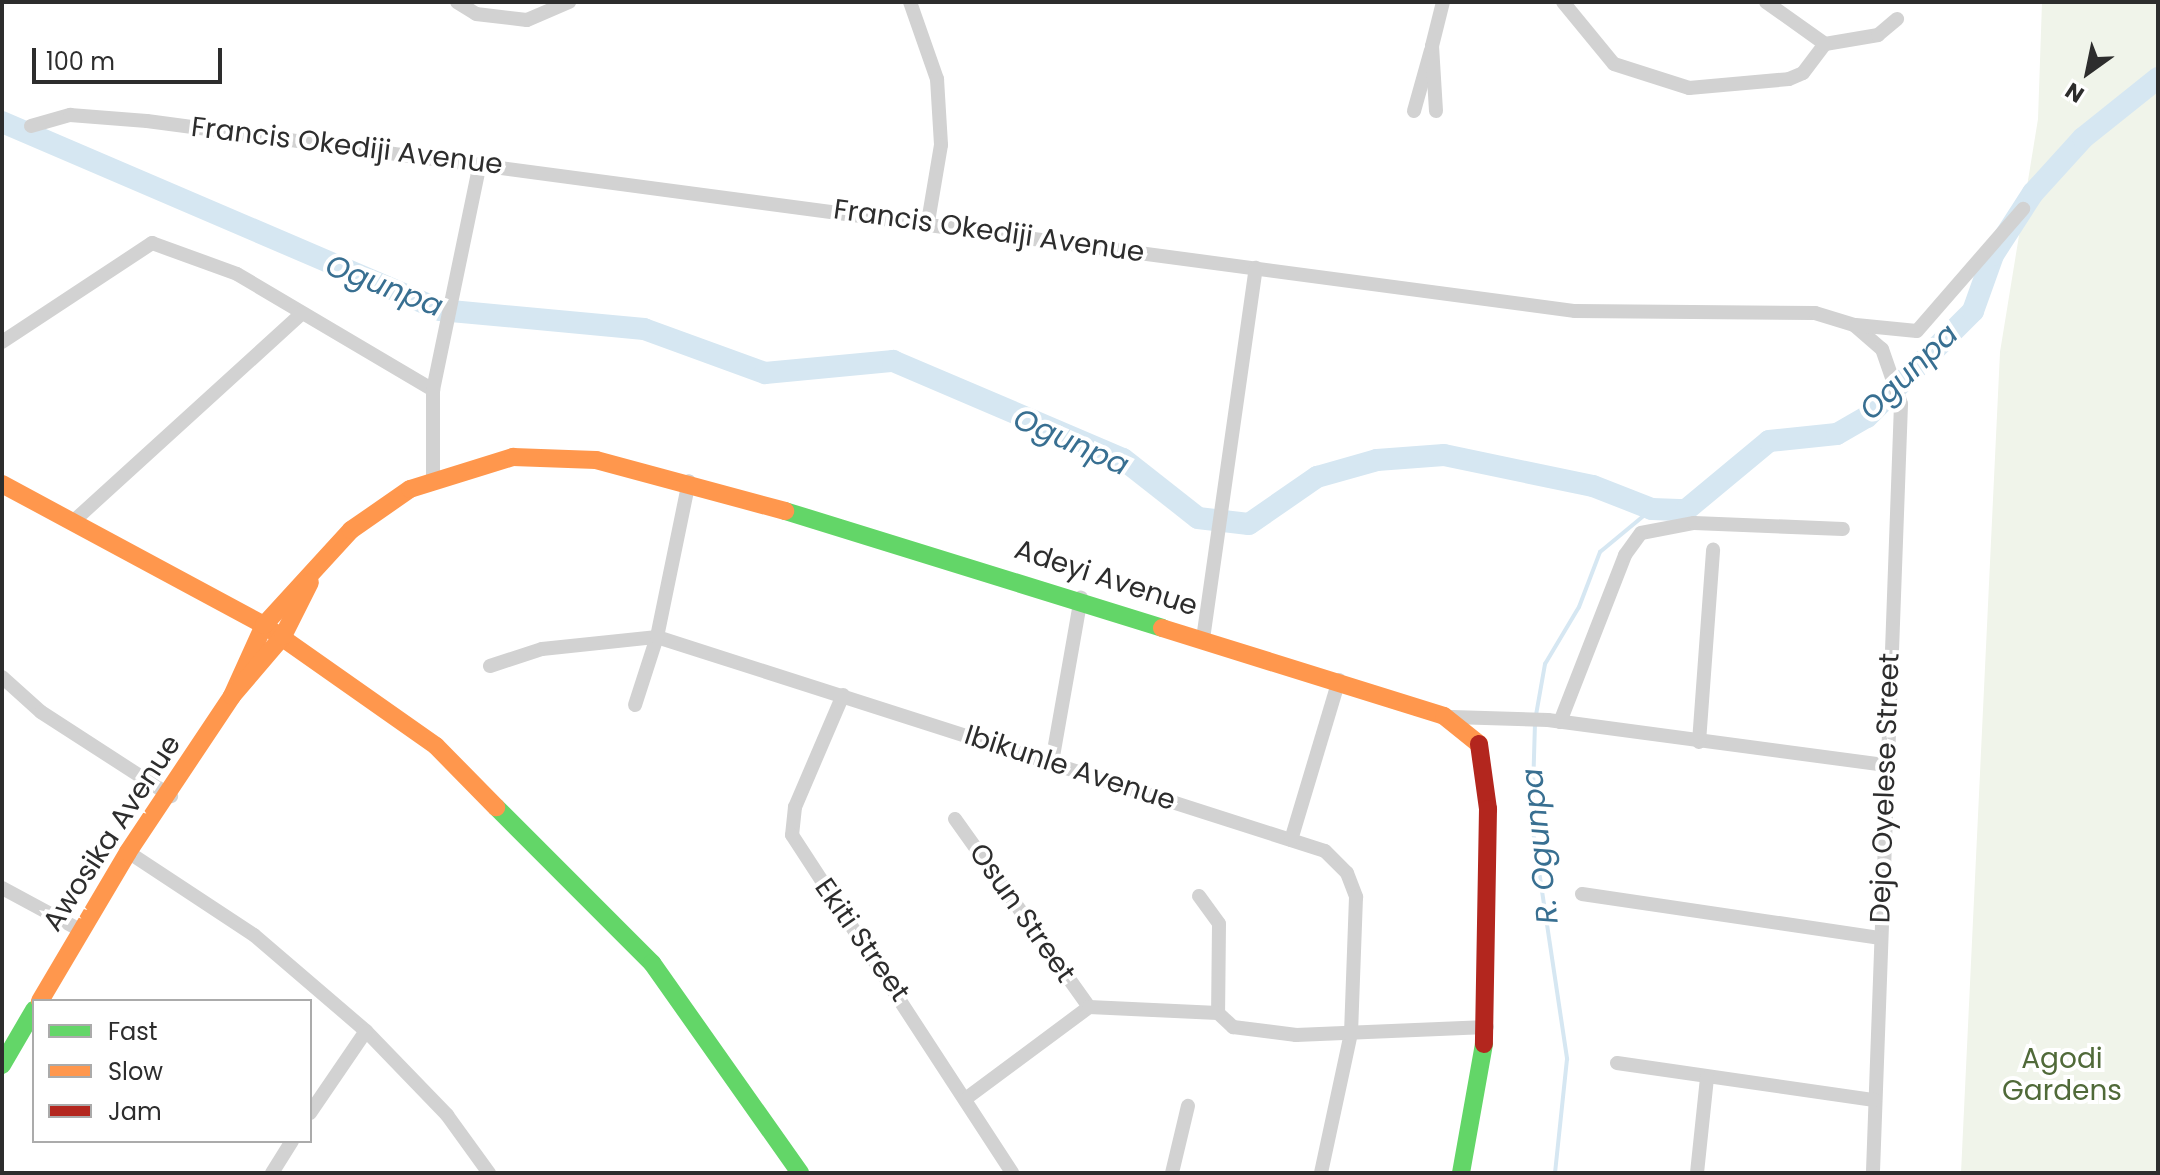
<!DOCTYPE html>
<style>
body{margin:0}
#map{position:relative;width:2160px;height:1175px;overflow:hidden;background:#fff;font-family:Poppins,sans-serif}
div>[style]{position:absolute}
.green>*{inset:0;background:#f0f4ea}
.stream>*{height:4px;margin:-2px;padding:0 2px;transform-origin:2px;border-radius:2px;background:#d6e7f2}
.river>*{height:22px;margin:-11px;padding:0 11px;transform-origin:11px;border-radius:11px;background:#d6e7f2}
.street>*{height:14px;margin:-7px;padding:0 7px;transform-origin:7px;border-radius:7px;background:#d2d2d2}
.fast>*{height:18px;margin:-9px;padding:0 9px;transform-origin:9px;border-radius:9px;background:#63d668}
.slow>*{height:18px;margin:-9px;padding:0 9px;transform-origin:9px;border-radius:9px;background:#ff974d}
.jam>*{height:18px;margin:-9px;padding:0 9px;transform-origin:9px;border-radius:9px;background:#b3261e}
span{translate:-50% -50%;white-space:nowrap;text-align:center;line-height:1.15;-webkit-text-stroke:8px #fff;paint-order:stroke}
.street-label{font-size:28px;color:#2d2d2d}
.park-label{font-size:28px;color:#506a39}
.water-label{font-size:30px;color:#386f91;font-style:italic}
.frame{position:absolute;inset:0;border:4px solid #2d2d2d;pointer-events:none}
.legend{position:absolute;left:32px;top:999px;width:280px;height:144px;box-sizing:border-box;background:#fff;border:2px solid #ababab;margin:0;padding:10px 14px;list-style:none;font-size:24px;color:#2d2d2d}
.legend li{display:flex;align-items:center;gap:16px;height:40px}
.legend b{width:40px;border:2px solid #ababab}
.north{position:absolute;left:2048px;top:32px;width:80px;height:80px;-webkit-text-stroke:6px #fff;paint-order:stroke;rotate:213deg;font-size:22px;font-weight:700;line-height:32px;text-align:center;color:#2d2d2d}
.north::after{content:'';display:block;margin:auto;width:28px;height:36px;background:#2d2d2d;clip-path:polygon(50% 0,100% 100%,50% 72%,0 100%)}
.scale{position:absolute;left:32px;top:48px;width:190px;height:36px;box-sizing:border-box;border:4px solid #2d2d2d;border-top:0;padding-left:10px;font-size:24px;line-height:28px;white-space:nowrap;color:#2d2d2d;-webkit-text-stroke:6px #fff;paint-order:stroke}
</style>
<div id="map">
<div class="green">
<div style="clip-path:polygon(2042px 2px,2158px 2px,2158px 1173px,1961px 1173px,2000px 352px,2038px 119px)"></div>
</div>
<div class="stream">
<div style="left:1536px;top:715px;width:52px;rotate:-80deg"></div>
<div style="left:1545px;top:664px;width:66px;rotate:-59.2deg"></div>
<div style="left:1579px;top:607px;width:59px;rotate:-69.1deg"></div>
<div style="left:1600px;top:552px;width:67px;rotate:-39.6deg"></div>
<div style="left:1535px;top:723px;width:101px;rotate:91.7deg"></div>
<div style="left:1532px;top:824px;width:238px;rotate:81.5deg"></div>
<div style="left:1567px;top:1059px;width:115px;rotate:96deg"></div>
</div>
<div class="river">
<div style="left:2px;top:122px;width:477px;rotate:23.2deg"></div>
<div style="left:440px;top:310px;width:205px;rotate:5.3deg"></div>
<div style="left:644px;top:329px;width:129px;rotate:20deg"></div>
<div style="left:765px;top:373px;width:129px;rotate:-5.4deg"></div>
<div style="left:893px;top:361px;width:250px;rotate:23.1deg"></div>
<div style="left:1123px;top:459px;width:95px;rotate:38.2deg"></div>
<div style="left:1198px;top:518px;width:51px;rotate:6.7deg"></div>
<div style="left:1249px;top:524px;width:83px;rotate:-34.7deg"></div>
<div style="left:1317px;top:477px;width:62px;rotate:-15.8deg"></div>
<div style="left:1377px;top:460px;width:67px;rotate:-4.3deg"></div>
<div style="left:1444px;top:455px;width:152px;rotate:11.8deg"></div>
<div style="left:1593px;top:486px;width:63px;rotate:21.3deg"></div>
<div style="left:1652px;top:509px;width:34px;rotate:2deg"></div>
<div style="left:1686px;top:510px;width:108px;rotate:-39.7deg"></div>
<div style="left:1769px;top:441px;width:68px;rotate:-5.9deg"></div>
<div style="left:1837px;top:434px;width:34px;rotate:-30deg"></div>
<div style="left:1867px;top:417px;width:150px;rotate:-45deg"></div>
<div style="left:1973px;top:311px;width:59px;rotate:-70.3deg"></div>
<div style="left:1993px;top:255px;width:74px;rotate:-57.2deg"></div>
<div style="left:2033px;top:193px;width:74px;rotate:-47.7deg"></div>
<div style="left:2083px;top:138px;width:96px;rotate:-38.7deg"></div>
</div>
<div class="street">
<div style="left:457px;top:2px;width:22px;rotate:32deg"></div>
<div style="left:476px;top:14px;width:51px;rotate:6.7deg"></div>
<div style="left:527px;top:20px;width:46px;rotate:-23.2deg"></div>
<div style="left:910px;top:2px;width:82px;rotate:70.7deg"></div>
<div style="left:937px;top:79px;width:66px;rotate:86.5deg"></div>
<div style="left:941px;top:145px;width:78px;rotate:99.6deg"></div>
<div style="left:1563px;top:2px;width:80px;rotate:50.6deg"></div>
<div style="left:1614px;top:64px;width:79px;rotate:17.7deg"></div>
<div style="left:1689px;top:88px;width:100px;rotate:-5.1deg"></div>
<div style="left:1789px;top:79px;width:15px;rotate:-23deg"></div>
<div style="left:1803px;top:73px;width:36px;rotate:-53deg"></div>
<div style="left:1766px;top:2px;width:72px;rotate:35.4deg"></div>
<div style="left:1825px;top:44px;width:54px;rotate:-9.6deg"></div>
<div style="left:1878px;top:35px;width:25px;rotate:-40deg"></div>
<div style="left:1414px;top:111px;width:63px;rotate:-74.4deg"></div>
<div style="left:1436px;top:111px;width:65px;rotate:-93.5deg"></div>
<div style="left:1432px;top:46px;width:45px;rotate:-76deg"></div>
<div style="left:31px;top:126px;width:41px;rotate:-15.8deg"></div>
<div style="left:70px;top:115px;width:77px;rotate:4.5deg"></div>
<div style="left:147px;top:121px;width:1441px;rotate:7.58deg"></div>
<div style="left:1575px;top:311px;width:240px;rotate:0.5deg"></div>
<div style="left:1815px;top:313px;width:41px;rotate:17.1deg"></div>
<div style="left:1854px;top:325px;width:37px;rotate:41deg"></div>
<div style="left:1882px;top:349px;width:58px;rotate:70.9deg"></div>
<div style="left:1901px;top:404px;width:770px;rotate:92.09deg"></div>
<div style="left:1856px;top:325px;width:61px;rotate:5.6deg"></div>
<div style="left:1917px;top:331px;width:162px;rotate:-49deg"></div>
<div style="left:2px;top:342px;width:180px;rotate:-33.4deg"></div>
<div style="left:152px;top:243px;width:90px;rotate:20deg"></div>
<div style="left:237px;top:274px;width:228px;rotate:30.6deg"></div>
<div style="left:433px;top:479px;width:89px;rotate:-90deg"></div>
<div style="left:433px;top:390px;width:231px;rotate:-78.3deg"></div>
<div style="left:77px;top:518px;width:304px;rotate:-42.3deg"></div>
<div style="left:1203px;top:639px;width:375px;rotate:-81.9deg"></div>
<div style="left:490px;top:666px;width:55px;rotate:-18.1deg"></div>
<div style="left:542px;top:649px;width:116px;rotate:-6deg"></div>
<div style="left:657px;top:637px;width:701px;rotate:17.76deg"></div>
<div style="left:1325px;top:851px;width:31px;rotate:45deg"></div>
<div style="left:1347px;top:873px;width:26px;rotate:69deg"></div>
<div style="left:1356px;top:897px;width:136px;rotate:92.1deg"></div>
<div style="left:1351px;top:1033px;width:143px;rotate:102.1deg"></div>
<div style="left:2px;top:677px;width:52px;rotate:41.9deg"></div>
<div style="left:41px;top:712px;width:155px;rotate:32.9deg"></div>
<div style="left:843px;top:695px;width:122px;rotate:113.2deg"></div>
<div style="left:795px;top:807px;width:28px;rotate:96deg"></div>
<div style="left:792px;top:835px;width:403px;rotate:56.9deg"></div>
<div style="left:635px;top:705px;width:71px;rotate:-72.1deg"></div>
<div style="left:657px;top:637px;width:159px;rotate:-78.4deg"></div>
<div style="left:1452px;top:717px;width:96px;rotate:1.8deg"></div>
<div style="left:1548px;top:720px;width:339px;rotate:7.6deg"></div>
<div style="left:1560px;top:722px;width:179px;rotate:-68.7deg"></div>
<div style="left:1625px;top:555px;width:27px;rotate:-54deg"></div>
<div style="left:1641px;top:533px;width:54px;rotate:-10.7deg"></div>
<div style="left:1694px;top:523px;width:149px;rotate:2.3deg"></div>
<div style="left:1699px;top:742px;width:193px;rotate:-85.8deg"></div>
<div style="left:1052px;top:762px;width:167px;rotate:-80deg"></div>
<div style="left:955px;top:819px;width:231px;rotate:54.5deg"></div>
<div style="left:1291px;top:840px;width:167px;rotate:-73.3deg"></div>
<div style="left:128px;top:852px;width:151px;rotate:33.4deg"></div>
<div style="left:254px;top:935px;width:148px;rotate:40.6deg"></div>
<div style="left:366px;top:1031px;width:117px;rotate:46deg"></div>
<div style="left:447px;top:1115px;width:72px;rotate:54.1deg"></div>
<div style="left:2px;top:888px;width:91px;rotate:28.3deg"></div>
<div style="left:1582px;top:894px;width:302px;rotate:8.4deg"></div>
<div style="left:1199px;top:896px;width:34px;rotate:54deg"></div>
<div style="left:1219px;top:924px;width:89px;rotate:90.6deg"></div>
<div style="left:1617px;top:1063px;width:260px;rotate:8.2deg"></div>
<div style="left:968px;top:1097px;width:151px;rotate:-36.6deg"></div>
<div style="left:1089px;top:1007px;width:129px;rotate:2.7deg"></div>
<div style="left:1218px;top:1013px;width:21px;rotate:43deg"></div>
<div style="left:1233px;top:1027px;width:64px;rotate:7.2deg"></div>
<div style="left:1296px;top:1035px;width:191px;rotate:-2.4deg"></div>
<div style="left:310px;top:1113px;width:99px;rotate:-55.7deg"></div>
<div style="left:272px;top:1173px;width:38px;rotate:-58deg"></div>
<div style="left:1172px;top:1173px;width:69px;rotate:-76.6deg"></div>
<div style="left:1697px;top:1173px;width:96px;rotate:-84deg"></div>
</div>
<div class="fast">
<div style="left:785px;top:511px;width:395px;rotate:17.2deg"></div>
<div style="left:496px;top:807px;width:221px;rotate:45deg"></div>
<div style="left:652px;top:963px;width:257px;rotate:54.8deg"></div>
<div style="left:2px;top:1065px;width:64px;rotate:-59.8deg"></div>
<div style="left:1461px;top:1173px;width:131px;rotate:-79.9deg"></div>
</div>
<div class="slow">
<div style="left:2px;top:484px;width:298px;rotate:28.3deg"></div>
<div style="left:264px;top:625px;width:210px;rotate:35.1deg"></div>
<div style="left:436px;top:746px;width:86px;rotate:45.5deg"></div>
<div style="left:1162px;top:628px;width:295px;rotate:17.3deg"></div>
<div style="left:1444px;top:716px;width:45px;rotate:38.7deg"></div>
<div style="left:232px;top:696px;width:78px;rotate:-65.7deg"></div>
<div style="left:264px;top:625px;width:129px;rotate:-47.5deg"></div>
<div style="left:351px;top:530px;width:72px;rotate:-34.8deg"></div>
<div style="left:410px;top:489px;width:108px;rotate:-17.3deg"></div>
<div style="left:513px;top:457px;width:83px;rotate:2.1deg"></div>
<div style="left:596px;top:460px;width:196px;rotate:15.1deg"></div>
<div style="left:40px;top:1001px;width:173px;rotate:-59.4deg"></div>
<div style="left:128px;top:852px;width:187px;rotate:-56.3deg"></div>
<div style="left:232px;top:696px;width:79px;rotate:-49.6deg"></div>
<div style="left:283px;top:636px;width:60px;rotate:-63.4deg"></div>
</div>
<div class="jam">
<div style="left:1479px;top:744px;width:66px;rotate:82.1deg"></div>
<div style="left:1488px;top:809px;width:235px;rotate:91deg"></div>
</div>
<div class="street-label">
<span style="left:347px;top:146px;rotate:7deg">Francis Okediji Avenue</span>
<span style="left:989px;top:231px;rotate:8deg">Francis Okediji Avenue</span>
<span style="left:1106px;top:578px;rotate:18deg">Adeyi Avenue</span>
<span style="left:1070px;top:768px;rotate:18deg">Ibikunle Avenue</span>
<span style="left:1885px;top:788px;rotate:-88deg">Dejo Oyelese Street</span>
<span style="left:112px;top:833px;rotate:-57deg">Awosika Avenue</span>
<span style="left:1022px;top:913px;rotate:55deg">Osun Street</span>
<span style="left:862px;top:940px;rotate:55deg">Ekiti Street</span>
</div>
<div class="park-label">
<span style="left:2062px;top:1075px">Agodi<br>Gardens</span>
</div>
<div class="water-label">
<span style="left:384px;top:286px;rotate:21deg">Ogunpa</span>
<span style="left:1909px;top:372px;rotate:-44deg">Ogunpa</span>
<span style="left:1071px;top:442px;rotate:24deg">Ogunpa</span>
<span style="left:1540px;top:846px;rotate:-96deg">R. Ogunpa</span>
</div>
<div class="frame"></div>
<ul class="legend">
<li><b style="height:10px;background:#63d668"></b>Fast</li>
<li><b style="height:10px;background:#ff974d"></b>Slow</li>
<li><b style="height:10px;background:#b3261e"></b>Jam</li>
</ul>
<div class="north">N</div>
<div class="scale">100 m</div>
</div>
